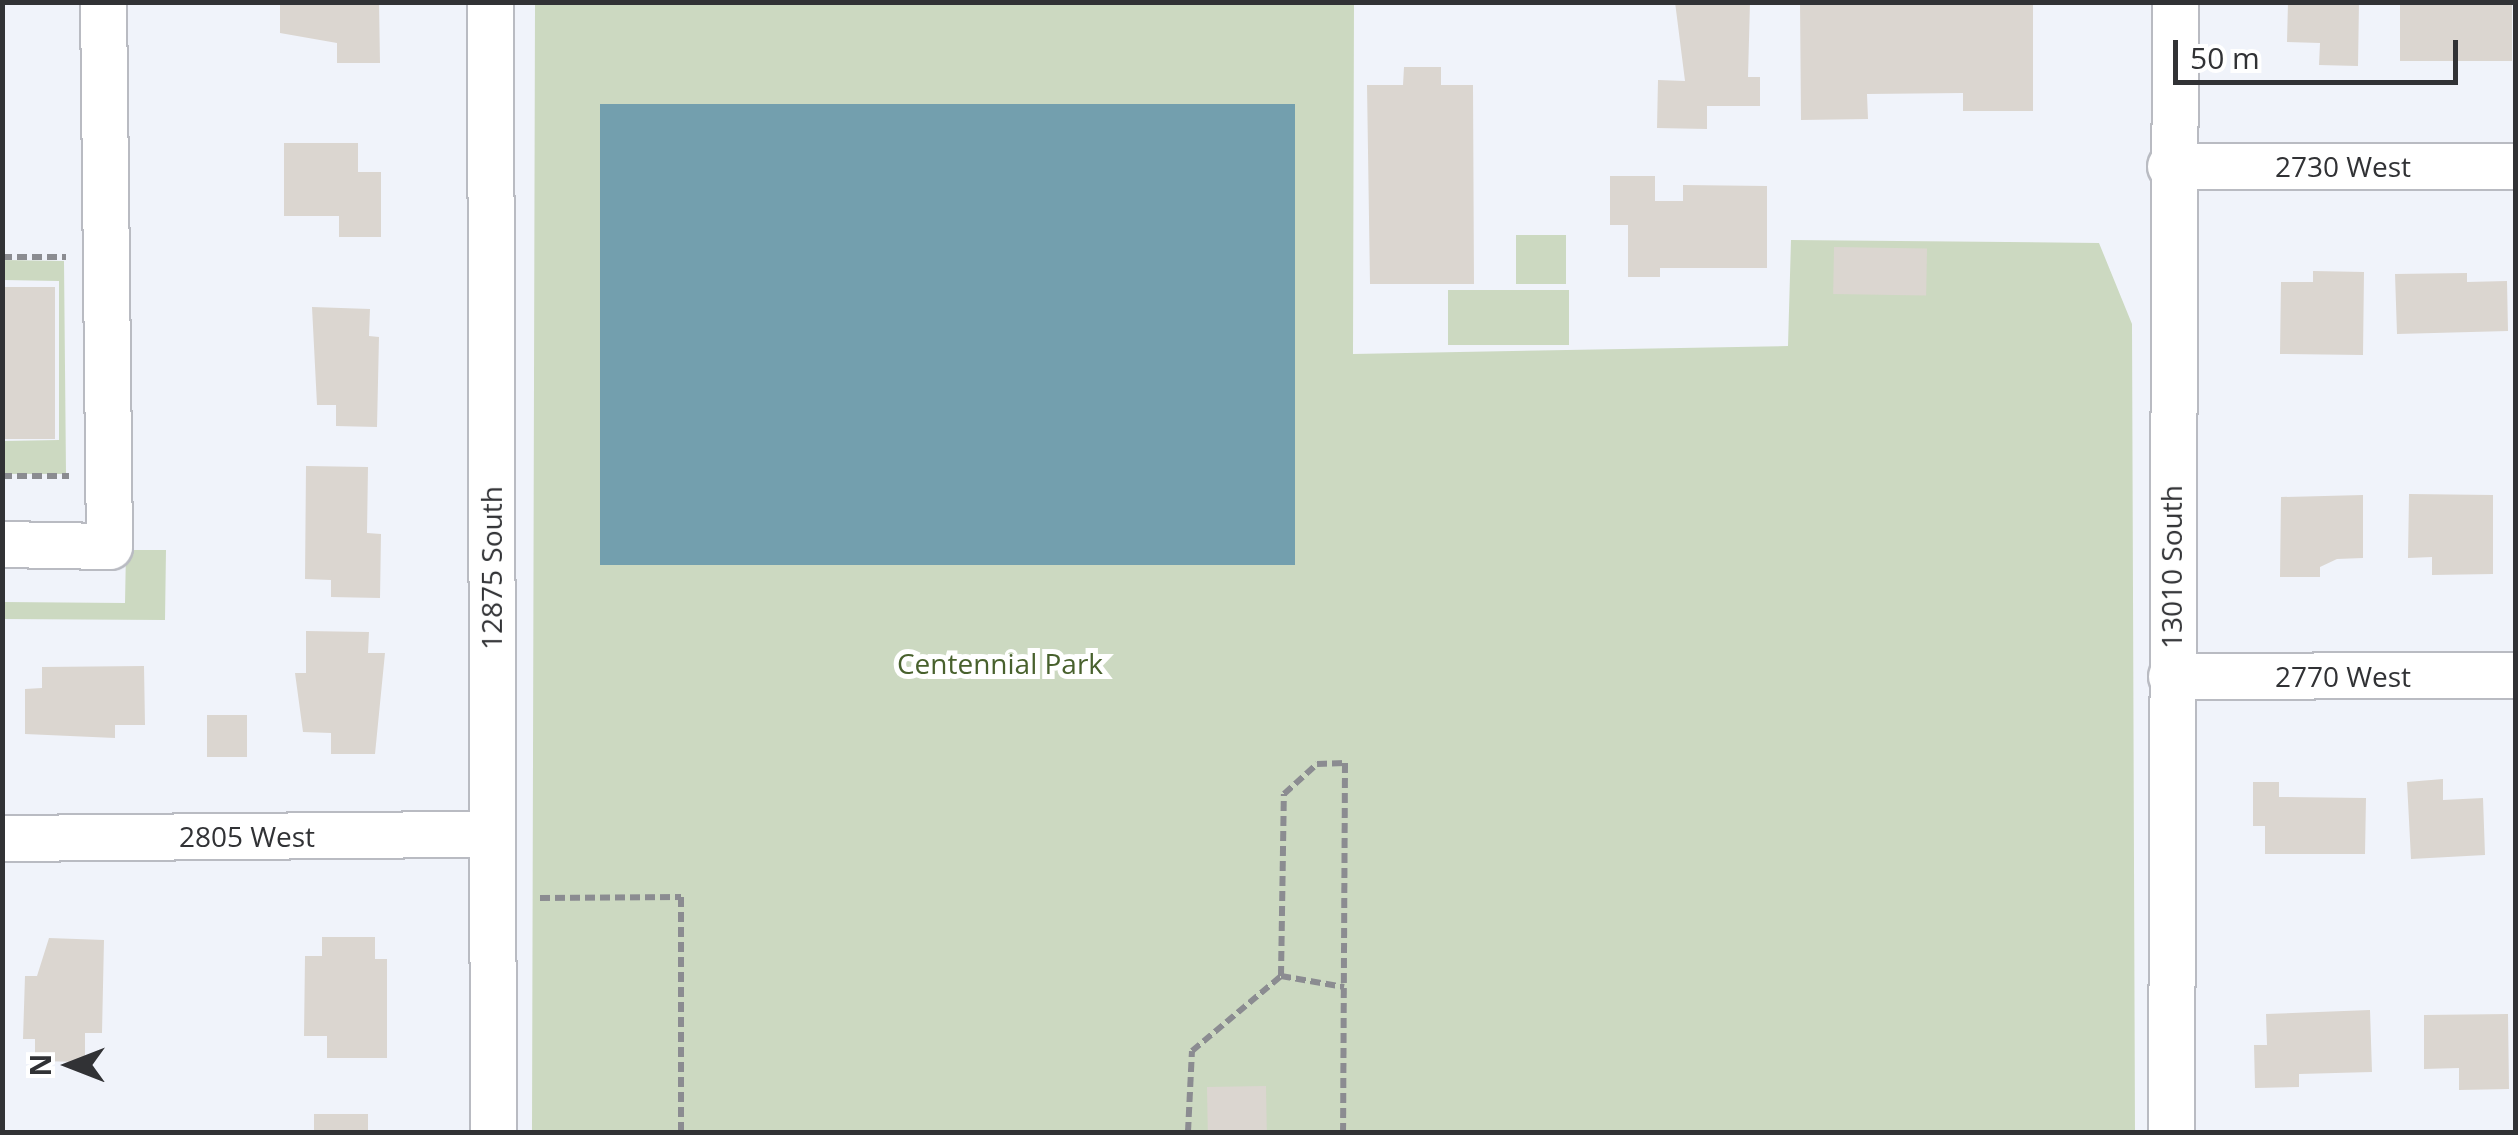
<!DOCTYPE html>
<style>
body{margin:0}
#map{position:relative;width:2518px;height:1135px;overflow:hidden;background:#f0f3fa;font-family:"Open Sans",sans-serif}
div>[style]{position:absolute}
.green>*{inset:0;background:#ccd9c1;transform-origin:0 0}
.water>*{inset:0;background:#739fae;transform-origin:0 0}
.building>*{inset:0;background:#dbd6d0;transform-origin:0 0}
.path>*{height:6px;margin-top:-3px;transform-origin:0;background:repeating-linear-gradient(90deg,#8b8c91 0 10px,transparent 0 15px)}
.roads{filter:drop-shadow(2px 0 #b9bbc2) drop-shadow(-2px 0 #b9bbc2) drop-shadow(0 2px #b9bbc2) drop-shadow(0 -2px #b9bbc2)}
.minor>*{height:45px;margin:-22.5px;padding:0 22.5px;transform-origin:22.5px;border-radius:22.5px;background:#fff}
span{translate:-50% -50%;white-space:nowrap;text-align:center;line-height:1.15;-webkit-text-stroke:10px #fff;paint-order:stroke}
.street-label{font-size:28px;color:#313235}
.park-label{font-size:28px;color:#48612d}
.frame{position:absolute;inset:0;border:5px solid #313235;pointer-events:none}
.north{position:absolute;left:20px;top:1015px;width:100px;height:100px;-webkit-text-stroke:8px #fff;paint-order:stroke;rotate:270deg;font-size:28px;font-weight:700;line-height:40px;text-align:center;color:#313235}
.north::after{content:'';display:block;margin:auto;width:35px;height:45px;background:#313235;clip-path:polygon(50% 0,100% 100%,50% 72%,0 100%)}
.scale{position:absolute;left:2173px;top:40px;width:285px;height:45px;box-sizing:border-box;border:5px solid #313235;border-top:0;padding-left:12px;font-size:30px;line-height:35px;white-space:nowrap;color:#313235;-webkit-text-stroke:8px #fff;paint-order:stroke}
</style>
<div id="map">
<div class="green">
<div style="clip-path:polygon(535px 3px,1354px 3px,1353px 354px,1788px 346px,1791px 240px,2099px 243px,2132px 324px,2135px 1132px,532px 1132px)"></div>
<div style="left:1566px;top:235px;width:49px;height:50px;rotate:90deg"></div>
<div style="clip-path:polygon(3px 260px,64px 261px,66px 474px,3px 474px,3px 441px,59px 440px,59px 281px,3px 280px)"></div>
<div style="left:1448px;top:290px;width:121px;height:55px"></div>
<div style="clip-path:polygon(126px 550px,166px 550px,165px 620px,3px 619px,3px 602px,125px 603px)"></div>
</div>
<div class="water">
<div style="left:1295px;top:104px;width:461px;height:695px;rotate:90deg"></div>
</div>
<div class="building">
<div style="clip-path:polygon(280px 2px,379px 2px,380px 63px,337px 63px,337px 43px,280px 33px)"></div>
<div style="clip-path:polygon(1675px 2px,1750px 2px,1748px 77px,1760px 77px,1760px 106px,1707px 106px,1707px 129px,1657px 128px,1658px 80px,1685px 81px)"></div>
<div style="clip-path:polygon(1800px 2px,2033px 2px,2033px 111px,1963px 111px,1963px 93px,1867px 94px,1868px 119px,1801px 120px)"></div>
<div style="clip-path:polygon(2288px 2px,2359px 2px,2358px 66px,2319px 65px,2320px 43px,2287px 42px)"></div>
<div style="left:2400px;top:2px;width:112px;height:59px"></div>
<div style="clip-path:polygon(1404px 67px,1441px 67px,1441px 85px,1473px 85px,1474px 284px,1370px 284px,1367px 85px,1403px 85px)"></div>
<div style="clip-path:polygon(284px 143px,358px 143px,358px 172px,381px 172px,381px 237px,339px 237px,339px 216px,284px 216px)"></div>
<div style="clip-path:polygon(1610px 176px,1655px 176px,1655px 201px,1683px 201px,1683px 185px,1767px 186px,1767px 268px,1660px 268px,1660px 277px,1628px 277px,1628px 225px,1610px 225px)"></div>
<div style="left:1834px;top:247px;width:93px;height:47px;rotate:1deg"></div>
<div style="clip-path:polygon(2313px 271px,2364px 272px,2363px 355px,2280px 354px,2281px 282px,2313px 282px)"></div>
<div style="clip-path:polygon(2467px 273px,2467px 282px,2507px 281px,2508px 331px,2397px 334px,2395px 274px)"></div>
<div style="left:2px;top:287px;width:53px;height:152px"></div>
<div style="clip-path:polygon(312px 307px,370px 309px,369px 336px,379px 337px,377px 427px,336px 426px,336px 405px,317px 405px)"></div>
<div style="clip-path:polygon(306px 466px,368px 467px,367px 533px,381px 534px,380px 598px,331px 597px,331px 580px,305px 579px)"></div>
<div style="clip-path:polygon(2409px 494px,2493px 495px,2493px 574px,2432px 575px,2432px 557px,2408px 558px)"></div>
<div style="clip-path:polygon(2363px 495px,2363px 558px,2337px 559px,2320px 567px,2320px 577px,2280px 577px,2281px 497px)"></div>
<div style="clip-path:polygon(306px 631px,369px 632px,368px 653px,385px 653px,375px 754px,331px 754px,331px 733px,303px 732px,295px 673px,306px 673px)"></div>
<div style="clip-path:polygon(144px 666px,145px 725px,115px 725px,115px 738px,25px 734px,25px 689px,42px 688px,42px 667px)"></div>
<div style="left:207px;top:715px;width:40px;height:42px"></div>
<div style="clip-path:polygon(2443px 779px,2443px 800px,2483px 798px,2485px 855px,2411px 859px,2407px 782px)"></div>
<div style="clip-path:polygon(2253px 782px,2279px 782px,2279px 797px,2366px 798px,2365px 854px,2265px 854px,2265px 826px,2253px 826px)"></div>
<div style="clip-path:polygon(322px 937px,375px 937px,375px 959px,387px 959px,387px 1058px,327px 1058px,327px 1036px,304px 1036px,305px 956px,322px 956px)"></div>
<div style="clip-path:polygon(49px 938px,104px 940px,102px 1033px,85px 1033px,85px 1062px,35px 1061px,35px 1039px,23px 1039px,25px 976px,37px 976px)"></div>
<div style="clip-path:polygon(2370px 1010px,2372px 1072px,2299px 1074px,2299px 1087px,2255px 1088px,2254px 1045px,2267px 1045px,2266px 1014px)"></div>
<div style="clip-path:polygon(2508px 1014px,2509px 1089px,2459px 1090px,2459px 1068px,2424px 1069px,2424px 1015px)"></div>
<div style="left:1266px;top:1086px;width:46px;height:59px;rotate:89deg"></div>
<div style="left:314px;top:1114px;width:54px;height:18px"></div>
</div>
<div class="path">
<div style="left:2px;top:257px;width:64px"></div>
<div style="left:2px;top:476px;width:67px"></div>
<div style="left:540px;top:898px;width:141px;rotate:-0.4deg"></div>
<div style="left:681px;top:897px;width:235px;rotate:90deg"></div>
<div style="left:1281px;top:976px;width:64px;rotate:9.9deg"></div>
<div style="left:1188px;top:1132px;width:81px;rotate:-87.2deg"></div>
<div style="left:1192px;top:1051px;width:116px;rotate:-40.1deg"></div>
<div style="left:1281px;top:976px;width:182px;rotate:-89.1deg"></div>
<div style="left:1284px;top:794px;width:45px;rotate:-42.3deg"></div>
<div style="left:1317px;top:764px;width:28px;rotate:-2deg"></div>
<div style="left:1345px;top:763px;width:369px;rotate:90.3deg"></div>
</div>
<div class="roads">
<div class="minor">
<div style="left:490px;top:2px;width:1130px;rotate:89.85deg"></div>
<div style="left:2170px;top:166px;width:346px"></div>
<div style="left:2px;top:544px;width:107px;rotate:1.1deg"></div>
<div style="left:109px;top:546px;width:544px;rotate:-90.63deg"></div>
<div style="left:2171px;top:676px;width:345px;rotate:-0.2deg"></div>
<div style="left:2px;top:838px;width:489px;rotate:-0.5deg"></div>
<div style="left:2171px;top:1132px;width:1130px;rotate:-89.8deg"></div>
</div>
</div>
<div class="street-label">
<span style="left:2343px;top:166px">2730 West</span>
<span style="left:2171px;top:567px;rotate:-90deg">13010 South</span>
<span style="left:491px;top:568px;rotate:-90deg">12875 South</span>
<span style="left:2343px;top:676px">2770 West</span>
<span style="left:247px;top:836px">2805 West</span>
</div>
<div class="park-label">
<span style="left:1000px;top:663px">Centennial Park</span>
</div>
<div class="frame"></div>
<div class="north">N</div>
<div class="scale">50 m</div>
</div>
